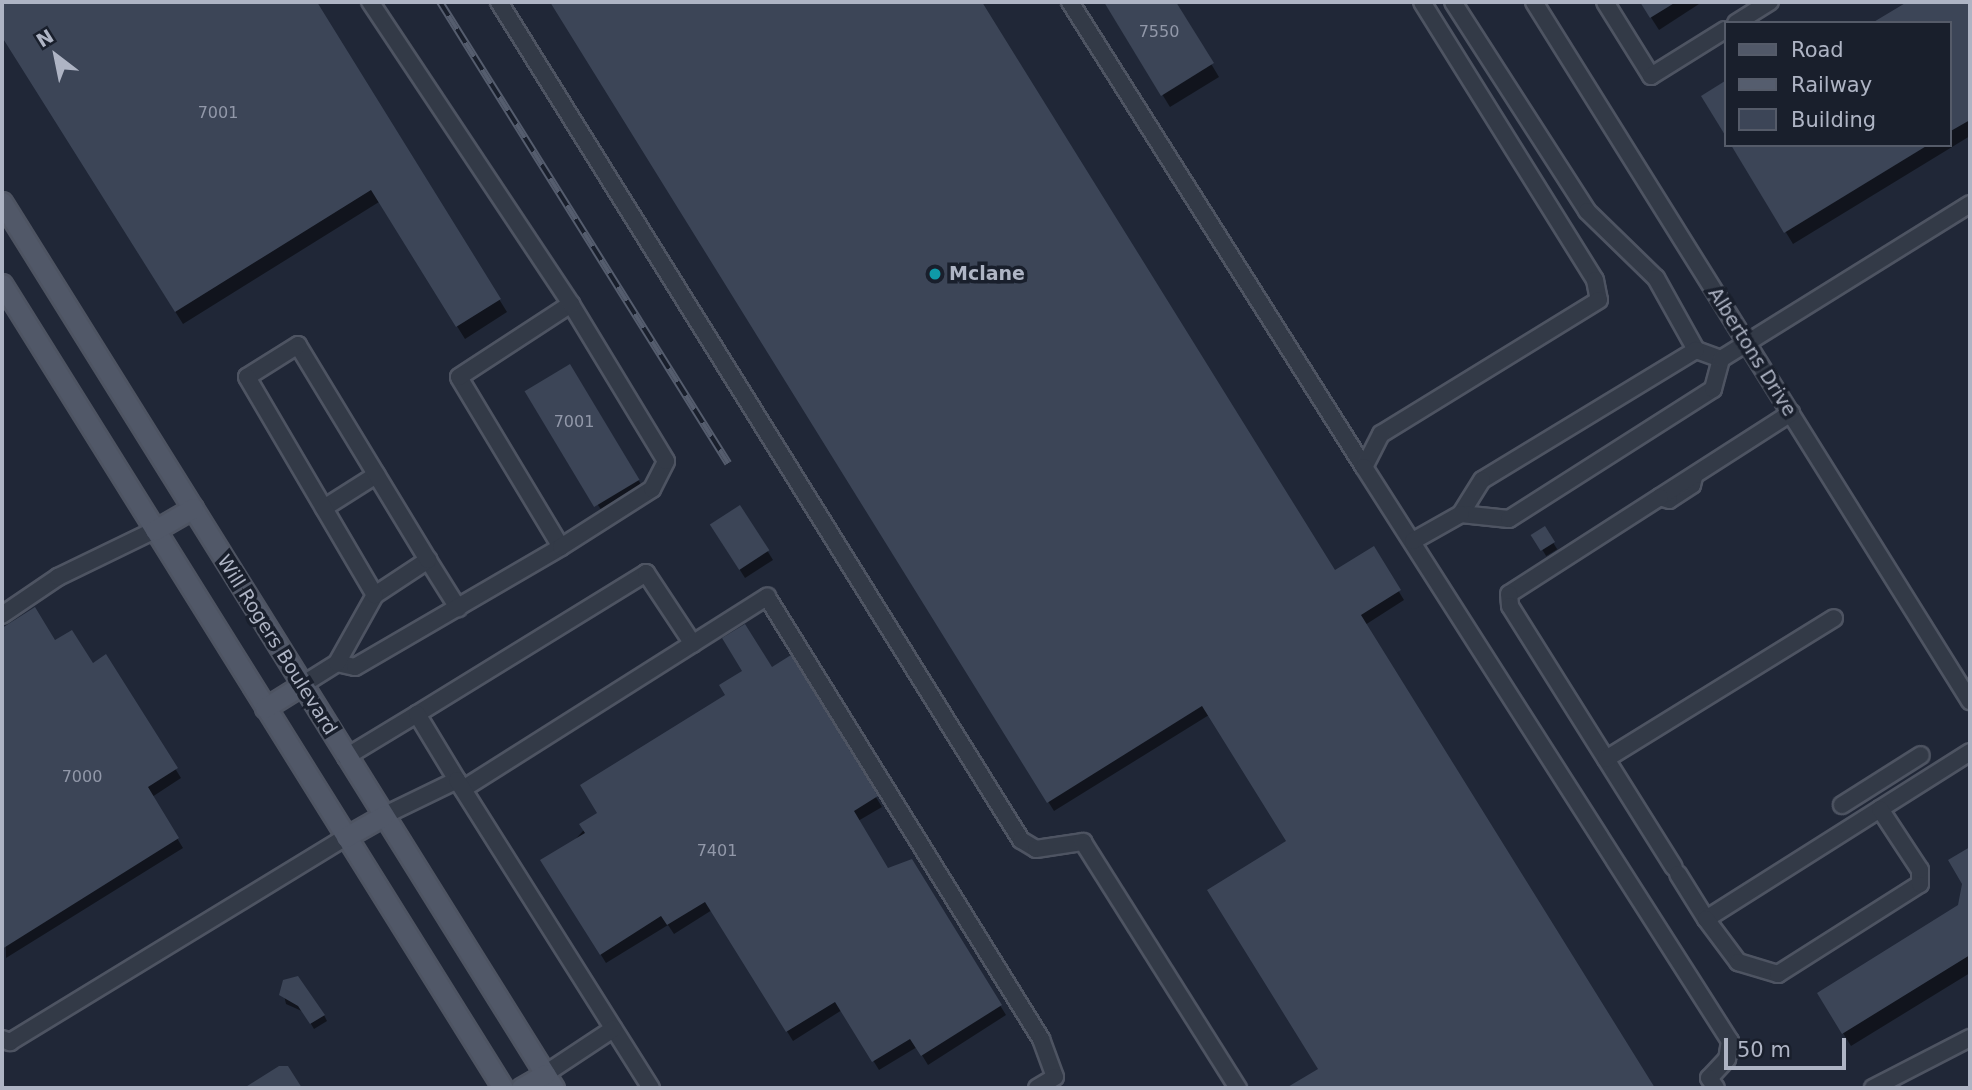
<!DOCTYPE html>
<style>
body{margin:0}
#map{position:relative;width:1972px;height:1090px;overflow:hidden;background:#202737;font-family:"DejaVu Sans",sans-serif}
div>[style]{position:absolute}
.shadow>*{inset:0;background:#0007;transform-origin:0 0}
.building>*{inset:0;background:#3c4557;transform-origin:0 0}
.roads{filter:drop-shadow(2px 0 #4e5462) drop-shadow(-2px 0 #4e5462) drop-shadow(0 2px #4e5462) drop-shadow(0 -2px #4e5462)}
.minor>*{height:16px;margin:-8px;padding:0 8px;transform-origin:8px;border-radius:8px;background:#333a47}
.major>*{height:19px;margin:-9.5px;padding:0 9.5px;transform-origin:9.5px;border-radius:9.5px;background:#515868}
.rail>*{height:8px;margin-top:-4px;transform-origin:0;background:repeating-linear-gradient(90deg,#191f2c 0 16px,#555d6e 0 32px);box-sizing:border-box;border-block:2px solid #555d6e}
.dots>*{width:19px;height:19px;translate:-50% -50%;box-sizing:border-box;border:4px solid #191f2c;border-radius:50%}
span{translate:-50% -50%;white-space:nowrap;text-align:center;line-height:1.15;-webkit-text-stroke:7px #191f2c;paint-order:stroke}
.number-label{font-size:16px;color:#9298a9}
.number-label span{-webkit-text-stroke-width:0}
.poi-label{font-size:19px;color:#aeb4c4;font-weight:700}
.left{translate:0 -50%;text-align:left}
.street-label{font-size:19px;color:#aeb4c4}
.frame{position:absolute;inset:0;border:4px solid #aeb4c4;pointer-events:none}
.legend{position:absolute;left:1724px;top:21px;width:228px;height:126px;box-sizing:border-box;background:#191f2c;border:2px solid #555b69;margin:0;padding:9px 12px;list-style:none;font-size:21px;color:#aeb4c4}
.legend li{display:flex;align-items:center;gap:14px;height:35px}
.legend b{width:35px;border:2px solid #555b69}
.north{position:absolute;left:21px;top:21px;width:70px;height:70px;-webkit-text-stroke:5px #191f2c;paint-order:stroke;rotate:328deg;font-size:19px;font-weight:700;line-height:28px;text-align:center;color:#aeb4c4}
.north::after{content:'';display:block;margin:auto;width:24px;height:32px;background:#aeb4c4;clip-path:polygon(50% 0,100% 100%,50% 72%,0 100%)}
.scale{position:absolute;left:1724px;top:1038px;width:122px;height:32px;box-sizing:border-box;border:4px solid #aeb4c4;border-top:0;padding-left:9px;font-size:21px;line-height:24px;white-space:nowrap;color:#aeb4c4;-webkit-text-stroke:5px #191f2c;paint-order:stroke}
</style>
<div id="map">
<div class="shadow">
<div style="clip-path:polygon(2px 2px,315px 2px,507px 312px,465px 339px,379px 202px,183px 324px,2px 35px)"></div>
<div style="clip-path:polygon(552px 2px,980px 2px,1334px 573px,1373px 549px,1404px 600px,1365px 625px,1653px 1088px,1295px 1088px,1320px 1069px,1288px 842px,1209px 715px,1054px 811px)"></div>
<div style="clip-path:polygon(1105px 2px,1174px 2px,1219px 77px,1170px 107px)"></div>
<div style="clip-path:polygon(1641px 2px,1697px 2px,1699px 4px,1659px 30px)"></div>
<div style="clip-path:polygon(1910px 2px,1970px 2px,1970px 136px,1793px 244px,1733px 145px,1949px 145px,1949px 23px,1875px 23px)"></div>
<div style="clip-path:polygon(570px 367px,645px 491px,605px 516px,534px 404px)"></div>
<div style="clip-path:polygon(740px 507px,773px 560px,745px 578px,717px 534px)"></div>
<div style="left:1544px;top:528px;width:25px;height:13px;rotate:58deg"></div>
<div style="clip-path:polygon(34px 610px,55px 643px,92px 665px,106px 656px,181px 778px,152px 797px,183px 848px,6px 958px,2px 630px)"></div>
<div style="clip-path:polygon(790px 658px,882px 807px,858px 821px,887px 870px,911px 861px,1006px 1015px,928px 1065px,917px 1047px,879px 1070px,842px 1010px,793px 1041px,712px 910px,674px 934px,668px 925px,606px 963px,548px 870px,599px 813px)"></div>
<div style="clip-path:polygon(1970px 849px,1970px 973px,1851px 1046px,1819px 994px,1960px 907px,1968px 890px,1950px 861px)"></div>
<div style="clip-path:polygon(282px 986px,324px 1015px,327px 1021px,314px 1029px,304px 1012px,286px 1004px)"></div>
</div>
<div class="building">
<div style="clip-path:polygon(2px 2px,317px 2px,501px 299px,456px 327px,371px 190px,175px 312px,2px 37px)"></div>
<div style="clip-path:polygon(550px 2px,982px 2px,1335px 570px,1374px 546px,1401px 590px,1361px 615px,1655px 1088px,1286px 1088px,1318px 1069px,1207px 890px,1286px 841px,1202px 706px,1047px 803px)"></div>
<div style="clip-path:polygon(1104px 2px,1176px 2px,1214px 63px,1161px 96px)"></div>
<div style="clip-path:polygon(1640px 2px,1676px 2px,1650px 18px)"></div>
<div style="clip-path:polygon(1907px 2px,1970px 2px,1970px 120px,1949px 132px,1949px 23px,1872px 23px)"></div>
<div style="clip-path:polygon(1725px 81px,1725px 135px,1701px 96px)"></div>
<div style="clip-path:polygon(1731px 145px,1928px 145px,1784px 233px)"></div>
<div style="left:570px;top:364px;width:135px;height:53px;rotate:59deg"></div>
<div style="left:740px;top:505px;width:54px;height:36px;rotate:57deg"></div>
<div style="left:1545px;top:526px;width:19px;height:17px;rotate:58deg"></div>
<div style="clip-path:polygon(35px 607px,55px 640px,72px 630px,93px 663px,106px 654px,178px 768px,148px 787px,179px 838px,2px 949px,2px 628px)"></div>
<div style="clip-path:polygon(745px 624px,772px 667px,791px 655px,878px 796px,854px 811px,888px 868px,912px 859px,1002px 1005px,921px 1056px,910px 1039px,872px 1062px,835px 1002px,786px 1032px,705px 902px,667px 925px,661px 916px,600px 955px,540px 860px,585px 833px,579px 824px,597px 813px,580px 785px,725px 695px,719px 685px,742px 671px,722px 638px)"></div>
<div style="clip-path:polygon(1970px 847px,1970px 955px,1842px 1034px,1817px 993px,1958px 905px,1962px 884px,1948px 860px)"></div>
<div style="clip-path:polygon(298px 976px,325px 1015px,310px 1024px,298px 1006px,279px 995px,283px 980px)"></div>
<div style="clip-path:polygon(279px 1066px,288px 1066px,302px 1088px,244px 1088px)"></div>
</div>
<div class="roads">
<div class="minor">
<div style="left:499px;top:2px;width:987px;rotate:58.08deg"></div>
<div style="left:1021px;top:840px;width:17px;rotate:31deg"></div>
<div style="left:1036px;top:849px;width:48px;rotate:-8.5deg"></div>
<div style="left:1083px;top:842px;width:291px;rotate:57.8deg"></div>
<div style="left:1070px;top:2px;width:550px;rotate:57.7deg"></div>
<div style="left:1422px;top:2px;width:327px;rotate:58.1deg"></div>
<div style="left:1595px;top:280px;width:20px;rotate:79deg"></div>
<div style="left:1599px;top:300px;width:256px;rotate:148.4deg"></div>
<div style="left:1381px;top:434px;width:37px;rotate:117deg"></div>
<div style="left:1364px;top:467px;width:681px;rotate:57.48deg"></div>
<div style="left:1730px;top:1041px;width:18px;rotate:99deg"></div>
<div style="left:1727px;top:1059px;width:26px;rotate:133deg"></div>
<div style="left:1709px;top:1078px;width:12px;rotate:55deg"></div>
<div style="left:1453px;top:2px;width:248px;rotate:57.3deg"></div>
<div style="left:1587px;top:211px;width:96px;rotate:44.2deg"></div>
<div style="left:1656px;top:278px;width:82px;rotate:60.9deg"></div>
<div style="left:1534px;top:2px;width:824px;rotate:58.05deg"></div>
<div style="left:1605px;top:2px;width:87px;rotate:58.1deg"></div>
<div style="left:1651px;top:76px;width:87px;rotate:-31.9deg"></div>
<div style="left:1736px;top:23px;width:40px;rotate:-32deg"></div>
<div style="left:1721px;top:359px;width:27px;rotate:-160deg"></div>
<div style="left:1696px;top:350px;width:250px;rotate:148.7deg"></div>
<div style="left:1482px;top:480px;width:40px;rotate:122deg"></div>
<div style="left:1461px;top:514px;width:48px;rotate:5.9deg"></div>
<div style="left:1509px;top:519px;width:242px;rotate:-32.5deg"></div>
<div style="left:1713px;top:389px;width:31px;rotate:-75deg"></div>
<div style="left:1721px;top:359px;width:293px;rotate:-31.9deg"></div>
<div style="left:1694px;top:477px;width:8px;rotate:104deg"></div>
<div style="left:1692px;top:485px;width:27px;rotate:147deg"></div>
<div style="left:1669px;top:500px;width:9px;rotate:-162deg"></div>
<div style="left:1660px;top:497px;width:156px;rotate:-32.7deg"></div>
<div style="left:1660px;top:497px;width:179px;rotate:147.3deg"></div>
<div style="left:1509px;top:594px;width:12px;rotate:85deg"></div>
<div style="left:1510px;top:606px;width:308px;rotate:57.9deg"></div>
<div style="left:324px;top:508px;width:62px;rotate:-32.4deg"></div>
<div style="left:1413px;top:541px;width:55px;rotate:-29.4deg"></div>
<div style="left:561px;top:547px;width:198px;rotate:-121deg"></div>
<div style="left:459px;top:377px;width:134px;rotate:-33.1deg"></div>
<div style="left:428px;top:560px;width:57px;rotate:58deg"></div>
<div style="left:2px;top:615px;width:68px;rotate:-34.2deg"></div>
<div style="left:58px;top:577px;width:108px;rotate:-25.9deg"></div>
<div style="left:337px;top:663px;width:18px;rotate:13deg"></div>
<div style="left:355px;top:667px;width:238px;rotate:-30.2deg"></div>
<div style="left:561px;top:547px;width:108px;rotate:-32.5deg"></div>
<div style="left:652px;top:489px;width:31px;rotate:-63deg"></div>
<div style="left:666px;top:461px;width:184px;rotate:-121.2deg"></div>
<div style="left:571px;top:304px;width:363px;rotate:-123.6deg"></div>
<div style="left:302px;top:685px;width:41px;rotate:-32.2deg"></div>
<div style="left:337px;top:663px;width:78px;rotate:-60.8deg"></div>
<div style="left:375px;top:595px;width:64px;rotate:-33.4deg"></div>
<div style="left:428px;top:560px;width:251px;rotate:-121.2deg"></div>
<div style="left:298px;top:345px;width:60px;rotate:147.9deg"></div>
<div style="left:247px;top:377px;width:253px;rotate:59.6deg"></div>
<div style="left:417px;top:714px;width:269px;rotate:-31.6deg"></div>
<div style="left:646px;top:573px;width:85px;rotate:56.5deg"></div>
<div style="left:346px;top:757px;width:83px;rotate:-31.2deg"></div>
<div style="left:417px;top:714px;width:77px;rotate:58.8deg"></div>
<div style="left:1606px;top:759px;width:268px;rotate:-31.7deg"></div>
<div style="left:463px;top:789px;width:360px;rotate:-32.3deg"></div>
<div style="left:767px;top:597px;width:520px;rotate:58.2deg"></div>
<div style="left:1041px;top:1039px;width:40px;rotate:69.8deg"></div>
<div style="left:1055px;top:1077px;width:21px;rotate:149deg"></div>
<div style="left:1842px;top:805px;width:93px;rotate:-32.3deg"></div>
<div style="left:383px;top:816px;width:82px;rotate:-25.9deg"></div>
<div style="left:457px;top:780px;width:364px;rotate:57.8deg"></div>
<div style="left:1678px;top:874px;width:53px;rotate:58.1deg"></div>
<div style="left:1706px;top:919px;width:312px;rotate:-32.3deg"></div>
<div style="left:1706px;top:919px;width:54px;rotate:53.3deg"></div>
<div style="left:1738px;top:962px;width:42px;rotate:16.7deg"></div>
<div style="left:1778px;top:974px;width:168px;rotate:-32.4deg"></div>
<div style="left:1920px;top:884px;width:14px;rotate:-90deg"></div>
<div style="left:1920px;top:870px;width:73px;rotate:-123.3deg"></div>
<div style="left:2px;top:1039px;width:9px;rotate:21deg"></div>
<div style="left:10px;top:1042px;width:394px;rotate:-31.4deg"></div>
<div style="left:545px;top:1074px;width:82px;rotate:-33.5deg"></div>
<div style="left:1873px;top:1088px;width:109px;rotate:-27.3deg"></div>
</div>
<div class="major">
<div style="left:2px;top:202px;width:1044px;rotate:58.08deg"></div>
<div style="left:2px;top:284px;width:947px;rotate:58.07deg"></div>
<div style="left:155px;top:530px;width:44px;rotate:-30.1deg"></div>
<div style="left:265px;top:708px;width:44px;rotate:-31.9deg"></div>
<div style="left:346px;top:837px;width:43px;rotate:-29.6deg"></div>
<div style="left:521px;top:1088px;width:28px;rotate:-30deg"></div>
</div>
</div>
<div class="rail">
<div style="left:440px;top:2px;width:544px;rotate:58.01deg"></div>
</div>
<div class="dots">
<div style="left:935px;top:274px;background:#0f9aa8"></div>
</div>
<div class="number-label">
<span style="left:1159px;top:32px">7550</span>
<span style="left:218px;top:113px">7001</span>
<span style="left:574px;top:422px">7001</span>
<span style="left:82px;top:777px">7000</span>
<span style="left:717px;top:851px">7401</span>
</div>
<div class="poi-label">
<span class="left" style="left:949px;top:274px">Mclane</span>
</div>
<div class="street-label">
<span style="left:1752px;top:352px;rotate:58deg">Albertons Drive</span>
<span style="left:277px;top:645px;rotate:58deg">Will Rogers Boulevard</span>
</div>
<div class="frame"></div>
<ul class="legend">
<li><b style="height:9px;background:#515868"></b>Road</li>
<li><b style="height:9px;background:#555d6e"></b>Railway</li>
<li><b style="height:19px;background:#3c4557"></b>Building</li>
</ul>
<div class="north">N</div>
<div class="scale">50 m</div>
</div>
